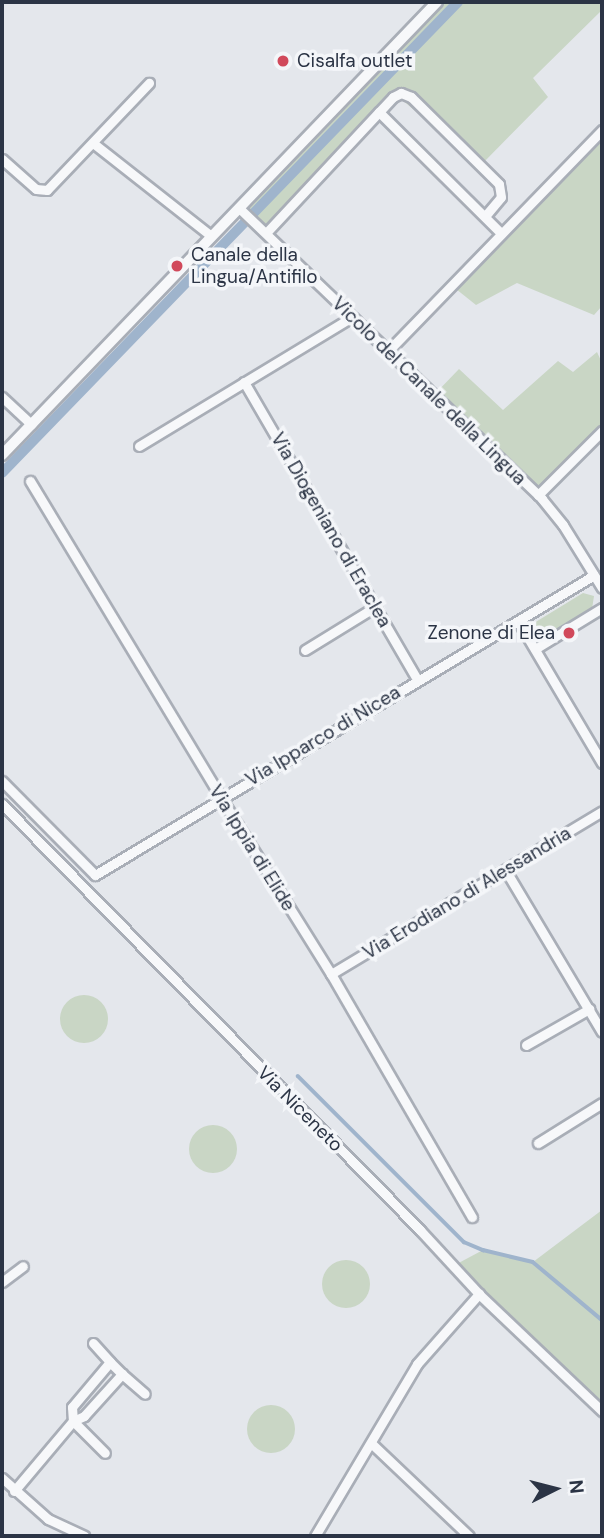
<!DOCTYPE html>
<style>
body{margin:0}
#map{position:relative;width:604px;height:1538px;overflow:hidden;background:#e4e7ec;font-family:"DM Sans",sans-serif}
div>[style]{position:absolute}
.green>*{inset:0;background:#c9d6c5}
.round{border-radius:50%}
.stream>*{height:3.5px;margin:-1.75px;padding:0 1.75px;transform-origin:1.75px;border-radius:1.75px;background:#9fb4cc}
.canal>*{height:10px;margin:-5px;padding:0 5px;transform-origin:5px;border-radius:5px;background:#9fb4cc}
.roads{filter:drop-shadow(2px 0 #a9aeb7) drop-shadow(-2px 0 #a9aeb7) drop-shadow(0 2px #a9aeb7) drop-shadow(0 -2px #a9aeb7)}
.minor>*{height:9px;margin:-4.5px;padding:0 4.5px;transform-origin:4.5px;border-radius:4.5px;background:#f7f8fa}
.tertiary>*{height:10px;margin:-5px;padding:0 5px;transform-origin:5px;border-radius:5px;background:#f7f8fa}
.dots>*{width:19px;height:19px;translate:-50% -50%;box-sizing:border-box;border:4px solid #f4f6f9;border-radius:50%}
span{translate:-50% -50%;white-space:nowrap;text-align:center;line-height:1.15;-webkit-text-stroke:7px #f4f6f9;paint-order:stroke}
.poi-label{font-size:19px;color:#2b3445}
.left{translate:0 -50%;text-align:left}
.right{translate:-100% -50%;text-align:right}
.street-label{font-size:19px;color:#2b3445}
.frame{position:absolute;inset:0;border:4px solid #2b3445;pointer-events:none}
.north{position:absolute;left:520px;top:1454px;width:70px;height:70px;-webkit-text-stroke:5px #f4f6f9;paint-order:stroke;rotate:84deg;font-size:19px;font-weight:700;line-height:28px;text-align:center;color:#2b3445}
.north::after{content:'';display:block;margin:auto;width:24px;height:32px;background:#2b3445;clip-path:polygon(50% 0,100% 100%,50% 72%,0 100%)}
</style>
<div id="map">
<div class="green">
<div style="clip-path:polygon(438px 2px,602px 2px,602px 10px,533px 78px,548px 97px,481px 165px,396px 95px,266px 233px,239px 208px)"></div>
<div style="clip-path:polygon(602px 136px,602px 306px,594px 315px,517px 283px,476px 305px,451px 285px)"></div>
<div style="clip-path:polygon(597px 352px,602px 363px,602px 431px,538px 495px,433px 396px,459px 369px,503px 410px,558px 361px,573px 372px)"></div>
<div style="clip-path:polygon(583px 593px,594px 596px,592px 609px,544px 638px,536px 638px,532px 632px,534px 623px)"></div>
<div class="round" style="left:60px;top:995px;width:48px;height:48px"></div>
<div class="round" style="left:189px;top:1125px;width:48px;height:48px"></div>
<div style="clip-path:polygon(602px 1210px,602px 1411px,453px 1266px,483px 1250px,533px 1262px)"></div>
<div class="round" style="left:322px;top:1260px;width:48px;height:48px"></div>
<div class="round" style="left:247px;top:1405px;width:48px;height:48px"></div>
</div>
<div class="stream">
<div style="left:298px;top:1076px;width:235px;rotate:45deg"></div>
<div style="left:464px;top:1242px;width:21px;rotate:23deg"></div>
<div style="left:483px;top:1250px;width:51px;rotate:13.5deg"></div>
<div style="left:533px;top:1262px;width:90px;rotate:40deg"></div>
</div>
<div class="canal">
<div style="left:2px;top:473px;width:656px;rotate:-45.93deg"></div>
</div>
<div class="roads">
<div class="minor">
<div style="left:93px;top:143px;width:150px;rotate:38.2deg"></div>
<div style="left:2px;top:159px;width:45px;rotate:41.4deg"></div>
<div style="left:36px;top:189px;width:11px;rotate:5deg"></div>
<div style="left:47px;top:190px;width:148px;rotate:-46.4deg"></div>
<div style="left:239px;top:208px;width:420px;rotate:43.8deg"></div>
<div style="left:542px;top:499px;width:33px;rotate:51deg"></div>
<div style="left:563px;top:525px;width:74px;rotate:58.2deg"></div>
<div style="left:486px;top:215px;width:23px;rotate:-50deg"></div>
<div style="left:501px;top:197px;width:13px;rotate:-99deg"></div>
<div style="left:499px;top:184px;width:124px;rotate:-135.3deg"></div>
<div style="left:411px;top:97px;width:11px;rotate:-158deg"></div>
<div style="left:401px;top:93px;width:9px;rotate:153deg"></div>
<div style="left:393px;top:97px;width:21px;rotate:133deg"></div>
<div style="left:379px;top:112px;width:172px;rotate:44.8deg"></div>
<div style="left:266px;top:233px;width:166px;rotate:-47deg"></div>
<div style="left:387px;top:352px;width:309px;rotate:-45.9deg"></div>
<div style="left:244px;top:382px;width:344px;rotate:59.8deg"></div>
<div style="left:2px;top:397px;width:40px;rotate:43deg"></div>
<div style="left:139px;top:446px;width:249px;rotate:-31.2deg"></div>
<div style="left:30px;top:481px;width:370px;rotate:58.9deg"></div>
<div style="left:221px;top:798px;width:208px;rotate:58deg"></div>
<div style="left:331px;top:974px;width:281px;rotate:59.9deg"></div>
<div style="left:538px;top:495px;width:91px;rotate:-45deg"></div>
<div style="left:518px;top:621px;width:165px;rotate:59.4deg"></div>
<div style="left:535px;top:649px;width:79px;rotate:-31.5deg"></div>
<div style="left:305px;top:650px;width:82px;rotate:-31.6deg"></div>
<div style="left:2px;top:781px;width:132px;rotate:45.3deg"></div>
<div style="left:95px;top:875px;width:582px;rotate:-31.01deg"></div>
<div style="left:2px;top:804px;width:597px;rotate:45.54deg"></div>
<div style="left:420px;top:1230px;width:87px;rotate:47.3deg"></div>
<div style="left:479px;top:1294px;width:170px;rotate:43.6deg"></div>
<div style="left:506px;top:871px;width:187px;rotate:59.2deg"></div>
<div style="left:331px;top:974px;width:316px;rotate:-31deg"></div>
<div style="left:526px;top:1045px;width:73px;rotate:-29.7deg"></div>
<div style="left:538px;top:1143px;width:75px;rotate:-32deg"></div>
<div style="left:2px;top:1282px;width:26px;rotate:-37deg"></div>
<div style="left:93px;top:1343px;width:25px;rotate:48deg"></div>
<div style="left:122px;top:1374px;width:30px;rotate:41deg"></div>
<div style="left:371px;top:1443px;width:135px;rotate:43.5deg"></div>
<div style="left:2px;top:1478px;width:62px;rotate:41.7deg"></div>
<div style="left:48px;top:1519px;width:40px;rotate:25deg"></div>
<div style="left:14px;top:1491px;width:92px;rotate:-49.9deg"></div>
<div style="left:73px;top:1421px;width:12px;rotate:-24deg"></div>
<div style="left:84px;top:1416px;width:57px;rotate:-47.9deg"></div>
<div style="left:122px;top:1374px;width:17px;rotate:-135deg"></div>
<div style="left:110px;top:1362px;width:59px;rotate:130.2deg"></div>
<div style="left:72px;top:1407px;width:14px;rotate:86deg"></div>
<div style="left:73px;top:1421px;width:45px;rotate:45deg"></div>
<div style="left:315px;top:1536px;width:200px;rotate:-59.3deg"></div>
<div style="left:417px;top:1364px;width:94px;rotate:-48.5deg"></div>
</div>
<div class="tertiary">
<div style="left:2px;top:455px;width:628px;rotate:-46.16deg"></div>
</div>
</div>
<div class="dots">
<div style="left:283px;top:61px;background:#d1495b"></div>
<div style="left:177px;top:266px;background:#d1495b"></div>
<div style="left:569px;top:633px;background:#d1495b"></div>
</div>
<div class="poi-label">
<span class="left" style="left:297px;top:61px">Cisalfa outlet</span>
<span class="left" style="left:191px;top:266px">Canale della<br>Lingua/Antifilo</span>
<span class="right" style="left:555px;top:633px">Zenone di Elea</span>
</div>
<div class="street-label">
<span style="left:429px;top:391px;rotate:44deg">Vicolo del Canale della Lingua</span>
<span style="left:331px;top:530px;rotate:60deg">Via Diogeniano di Eraclea</span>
<span style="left:323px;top:736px;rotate:-31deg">Via Ipparco di Nicea</span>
<span style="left:252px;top:848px;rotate:58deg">Via Ippia di Elide</span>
<span style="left:467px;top:893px;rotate:-31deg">Via Erodiano di Alessandria</span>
<span style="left:300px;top:1109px;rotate:45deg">Via Niceneto</span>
</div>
<div class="frame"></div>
<div class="north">N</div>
</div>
